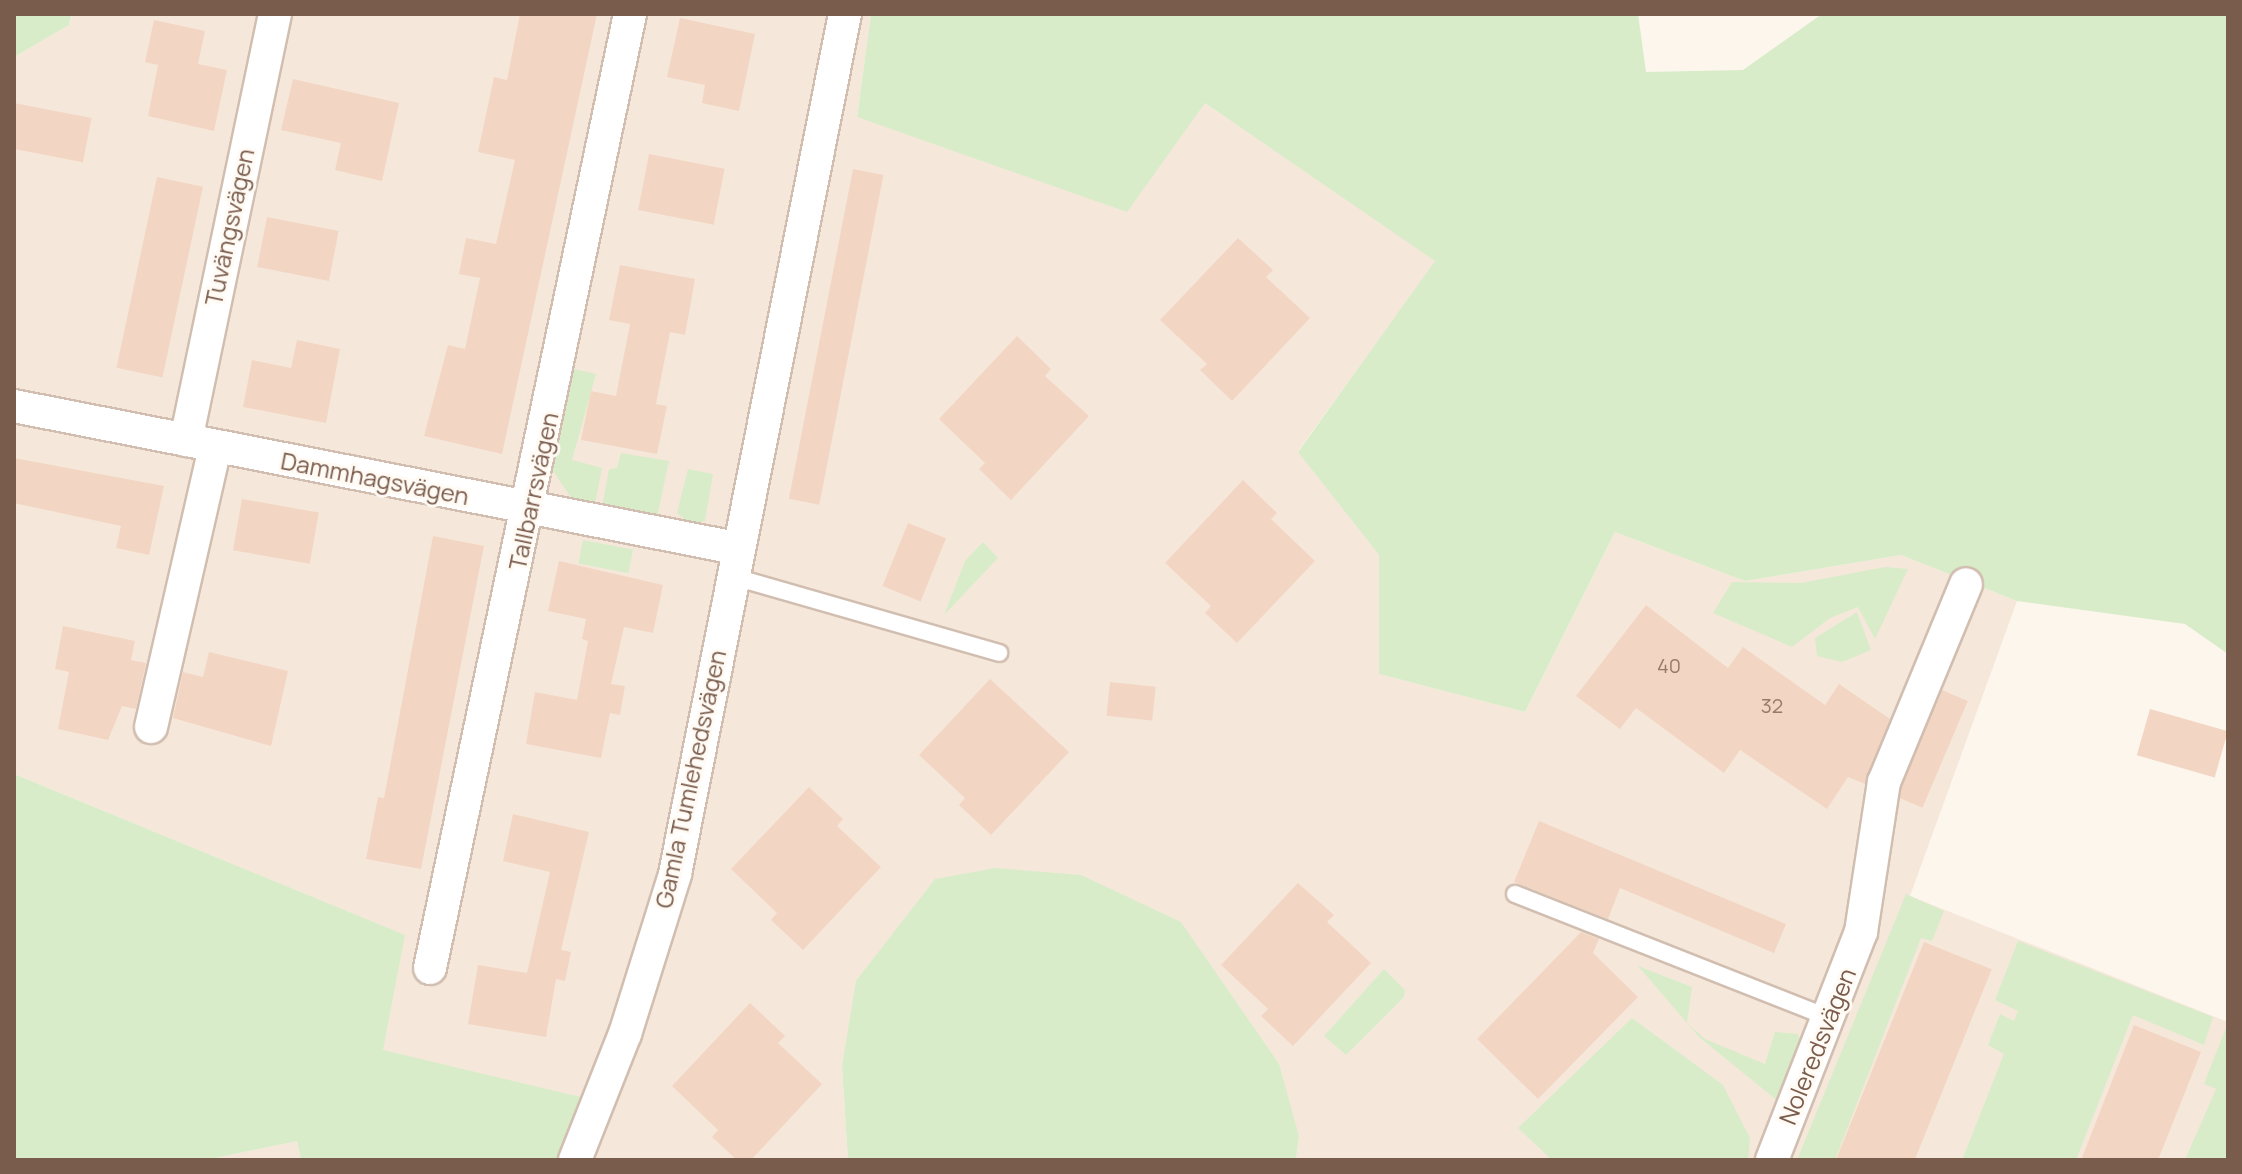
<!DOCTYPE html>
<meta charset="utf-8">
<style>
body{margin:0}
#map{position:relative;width:2242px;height:1174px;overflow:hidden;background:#fdf6ec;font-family:Manrope,sans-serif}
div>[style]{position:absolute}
.residential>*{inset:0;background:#f5e8da}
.green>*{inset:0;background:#d8ecc9;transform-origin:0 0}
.building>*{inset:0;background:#f3d5c3;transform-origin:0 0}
.roads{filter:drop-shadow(2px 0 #d1beb0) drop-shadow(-2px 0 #d1beb0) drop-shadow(0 2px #d1beb0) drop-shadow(0 -2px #d1beb0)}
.service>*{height:16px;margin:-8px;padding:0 8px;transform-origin:8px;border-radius:8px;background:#fff}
.minor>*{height:32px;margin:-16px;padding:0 16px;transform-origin:16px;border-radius:16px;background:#fff}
span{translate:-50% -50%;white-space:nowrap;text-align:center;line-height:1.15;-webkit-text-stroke:6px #fffaf3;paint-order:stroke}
.number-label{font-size:20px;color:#987a6a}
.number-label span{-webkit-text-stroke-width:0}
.street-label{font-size:24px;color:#7a5c4d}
.frame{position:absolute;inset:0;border:16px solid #7a5c4d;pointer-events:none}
</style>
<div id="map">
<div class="residential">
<div style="clip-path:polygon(73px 14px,871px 14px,857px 117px,1205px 103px,1436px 261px,1298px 451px,1379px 555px,1379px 674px,1525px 712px,1615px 532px,1745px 581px,1901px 555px,2017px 601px,1910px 896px,2228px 1022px,2228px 1160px,1296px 1160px,1299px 1136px,1181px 922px,842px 1066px,848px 1160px,556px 1160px,584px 1098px,382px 1051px,404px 935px,14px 774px,14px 57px,69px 25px)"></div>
<div style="clip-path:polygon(297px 1141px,301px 1160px,206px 1160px)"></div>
</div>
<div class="green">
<div style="clip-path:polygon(14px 14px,72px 14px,69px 25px,14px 57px)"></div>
<div style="clip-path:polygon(871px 14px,1638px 14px,1646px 72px,1743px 70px,1822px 14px,2228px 14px,2228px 654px,2185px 624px,2017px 601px,1901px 555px,1745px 581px,1615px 532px,1525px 712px,1379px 674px,1379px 555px,1298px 452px,1435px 261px,1205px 103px,1127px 212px,857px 117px)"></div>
<div style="clip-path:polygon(574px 369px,596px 374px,572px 460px,602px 468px,595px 504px,572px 499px,553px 471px)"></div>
<div style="clip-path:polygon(621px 453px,669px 461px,657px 517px,602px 507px,609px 469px,617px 468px)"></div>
<div style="clip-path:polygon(688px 469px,713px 474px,705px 521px,690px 524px,677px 513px)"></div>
<div style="left:583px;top:540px;width:51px;height:24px;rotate:11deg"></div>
<div style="clip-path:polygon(983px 542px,998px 558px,944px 615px,965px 561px)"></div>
<div style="clip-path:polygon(1885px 567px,1908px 569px,1875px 639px,1858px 607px,1830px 618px,1792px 647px,1713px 613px,1732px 582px,1801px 583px)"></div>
<div style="clip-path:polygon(1857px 612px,1871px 650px,1842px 662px,1817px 656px,1815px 638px)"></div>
<div style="clip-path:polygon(14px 774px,405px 935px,383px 1050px,585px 1098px,556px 1160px,301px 1160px,297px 1141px,206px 1160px,14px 1160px)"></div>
<div style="clip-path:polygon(995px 868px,1081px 875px,1181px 922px,1279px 1064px,1299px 1136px,1296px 1160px,848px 1160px,842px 1066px,856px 981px,935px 879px)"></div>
<div style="clip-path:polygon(1906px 894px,1944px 911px,1932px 941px,1921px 938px,1835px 1160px,1797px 1160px)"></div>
<div style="clip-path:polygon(2018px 941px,2213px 1017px,2204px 1045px,2133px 1015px,2076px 1160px,1962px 1160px,2004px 1054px,1988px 1045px,2000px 1014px,2014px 1021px,2018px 1011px,1995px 1000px)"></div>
<div style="clip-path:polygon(1638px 966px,1692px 987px,1687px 1023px,1705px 1039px,1765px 1064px,1775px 1032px,1798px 1034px,1801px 1046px,1779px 1102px,1699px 1037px)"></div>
<div style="clip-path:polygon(1384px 969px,1405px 990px,1404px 997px,1346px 1055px,1324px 1036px)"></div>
<div style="clip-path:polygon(1632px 1018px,1723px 1085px,1750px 1138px,1748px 1160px,1552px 1160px,1518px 1128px)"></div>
<div style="clip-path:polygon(2227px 1025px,2228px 1160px,2185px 1160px,2216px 1089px,2204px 1084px)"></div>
</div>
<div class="building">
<div style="clip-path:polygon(520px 14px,597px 14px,502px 454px,424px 436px,448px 345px,465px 349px,480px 278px,459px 274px,466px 238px,496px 244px,515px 160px,478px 152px,494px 77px,507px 80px)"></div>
<div style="clip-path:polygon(680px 18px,755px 34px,739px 111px,702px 103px,705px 85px,667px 77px)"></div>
<div style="clip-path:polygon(154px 20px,205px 31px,198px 64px,227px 70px,214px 131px,148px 116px,158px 65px,145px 62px)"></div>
<div style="clip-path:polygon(293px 79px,399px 103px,382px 181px,335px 170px,341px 143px,281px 130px)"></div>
<div style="left:14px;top:103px;width:79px;height:45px;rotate:11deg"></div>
<div style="left:649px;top:154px;width:77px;height:57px;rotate:11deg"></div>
<div style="left:853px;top:169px;width:31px;height:336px;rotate:11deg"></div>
<div style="left:157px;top:177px;width:47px;height:195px;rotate:12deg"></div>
<div style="left:267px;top:217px;width:73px;height:51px;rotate:11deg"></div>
<div style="clip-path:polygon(1238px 238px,1273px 270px,1266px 277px,1310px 318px,1232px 401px,1200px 370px,1207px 364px,1160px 320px)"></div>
<div style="clip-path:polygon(620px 265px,695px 279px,685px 335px,670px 332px,656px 404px,667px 406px,657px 454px,581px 440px,591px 391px,616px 396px,630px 324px,609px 320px)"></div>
<div style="clip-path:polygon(1017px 336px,1051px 369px,1045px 376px,1089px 416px,1011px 500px,979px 469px,985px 463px,939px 419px)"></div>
<div style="clip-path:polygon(297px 340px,340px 349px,326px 423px,243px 407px,252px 360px,291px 368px)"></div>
<div style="clip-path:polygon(14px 458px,164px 486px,149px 555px,116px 548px,121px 526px,14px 503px)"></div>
<div style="clip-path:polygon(1243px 480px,1277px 513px,1271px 519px,1315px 561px,1237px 643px,1205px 613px,1211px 606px,1165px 563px)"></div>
<div style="left:242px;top:499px;width:78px;height:52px;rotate:10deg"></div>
<div style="left:908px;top:523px;width:41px;height:68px;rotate:22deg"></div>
<div style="clip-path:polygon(433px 536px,484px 546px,421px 869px,366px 859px,378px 797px,384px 798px)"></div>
<div style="clip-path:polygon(559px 561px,663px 585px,653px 633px,624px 627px,611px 684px,625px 686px,620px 715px,610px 713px,601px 758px,526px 744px,535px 692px,577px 700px,588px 641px,582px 639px,586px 619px,548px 611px)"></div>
<div style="clip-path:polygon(1646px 605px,1728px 668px,1743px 647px,1825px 705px,1839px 684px,1890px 719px,1865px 784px,1848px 777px,1827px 809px,1740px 750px,1724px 773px,1636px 708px,1620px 729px,1576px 696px)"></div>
<div style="clip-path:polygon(63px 626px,135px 641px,131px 660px,146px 663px,136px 709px,122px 706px,108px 740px,58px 729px,69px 672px,55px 669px)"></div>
<div style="clip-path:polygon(209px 652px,288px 671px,271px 746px,173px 718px,183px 672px,203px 677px)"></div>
<div style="clip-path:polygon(990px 679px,1069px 752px,991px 835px,959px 805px,965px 798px,919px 755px)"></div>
<div style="left:1110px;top:682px;width:46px;height:34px;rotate:6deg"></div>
<div style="left:1942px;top:690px;width:28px;height:116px;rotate:23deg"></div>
<div style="left:2150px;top:709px;width:81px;height:48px;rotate:16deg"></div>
<div style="clip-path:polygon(809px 787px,843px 819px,837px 826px,881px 867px,803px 950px,771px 920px,777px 913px,731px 869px)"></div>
<div style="clip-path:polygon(513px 814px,589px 832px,561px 950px,571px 952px,565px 981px,556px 979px,546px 1037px,468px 1024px,478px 965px,527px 973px,550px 872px,503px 861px)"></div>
<div style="clip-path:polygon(1539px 821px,1786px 924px,1774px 953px,1620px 888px,1608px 919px,1514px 882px)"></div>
<div style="clip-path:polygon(1298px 883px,1334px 915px,1327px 922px,1371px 963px,1293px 1046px,1261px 1016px,1268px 1009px,1221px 965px)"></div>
<div style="clip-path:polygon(1581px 932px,1599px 939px,1593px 953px,1638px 997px,1538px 1099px,1477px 1039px)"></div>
<div style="left:1924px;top:942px;width:73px;height:234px;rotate:22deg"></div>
<div style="clip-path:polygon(750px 1003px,785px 1036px,778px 1043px,822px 1084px,751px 1160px,737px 1160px,712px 1137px,718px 1130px,672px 1086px)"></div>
<div style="clip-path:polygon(2134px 1025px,2201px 1052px,2158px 1160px,2081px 1160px)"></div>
</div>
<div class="roads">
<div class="service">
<div style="left:731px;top:576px;width:279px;rotate:16deg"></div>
<div style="left:1515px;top:894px;width:336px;rotate:21.5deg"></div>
</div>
<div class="minor">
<div style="left:14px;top:406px;width:736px;rotate:11.13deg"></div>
<div style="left:186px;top:440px;width:435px;rotate:-78.2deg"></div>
<div style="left:151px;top:727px;width:286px;rotate:-77.1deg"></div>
<div style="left:430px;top:968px;width:975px;rotate:-78.16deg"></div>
<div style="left:575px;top:1160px;width:136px;rotate:-68.4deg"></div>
<div style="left:625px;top:1034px;width:168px;rotate:-72.6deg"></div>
<div style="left:675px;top:874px;width:877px;rotate:-78.82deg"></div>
<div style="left:1772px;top:1160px;width:245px;rotate:-68.7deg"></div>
<div style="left:1861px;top:932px;width:152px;rotate:-81.3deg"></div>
<div style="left:1884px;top:782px;width:214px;rotate:-67.5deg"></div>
</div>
</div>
<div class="number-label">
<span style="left:1669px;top:665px">40</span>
<span style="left:1772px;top:705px">32</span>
</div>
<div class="street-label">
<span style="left:229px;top:227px;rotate:-78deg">Tuvängsvägen</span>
<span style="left:375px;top:478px;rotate:11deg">Dammhagsvägen</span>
<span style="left:533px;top:491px;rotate:-78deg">Tallbarrsvägen</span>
<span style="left:690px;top:779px;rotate:-78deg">Gamla Tumlehedsvägen</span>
<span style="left:1817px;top:1046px;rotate:-68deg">Noleredsvägen</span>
</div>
<div class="frame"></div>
</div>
